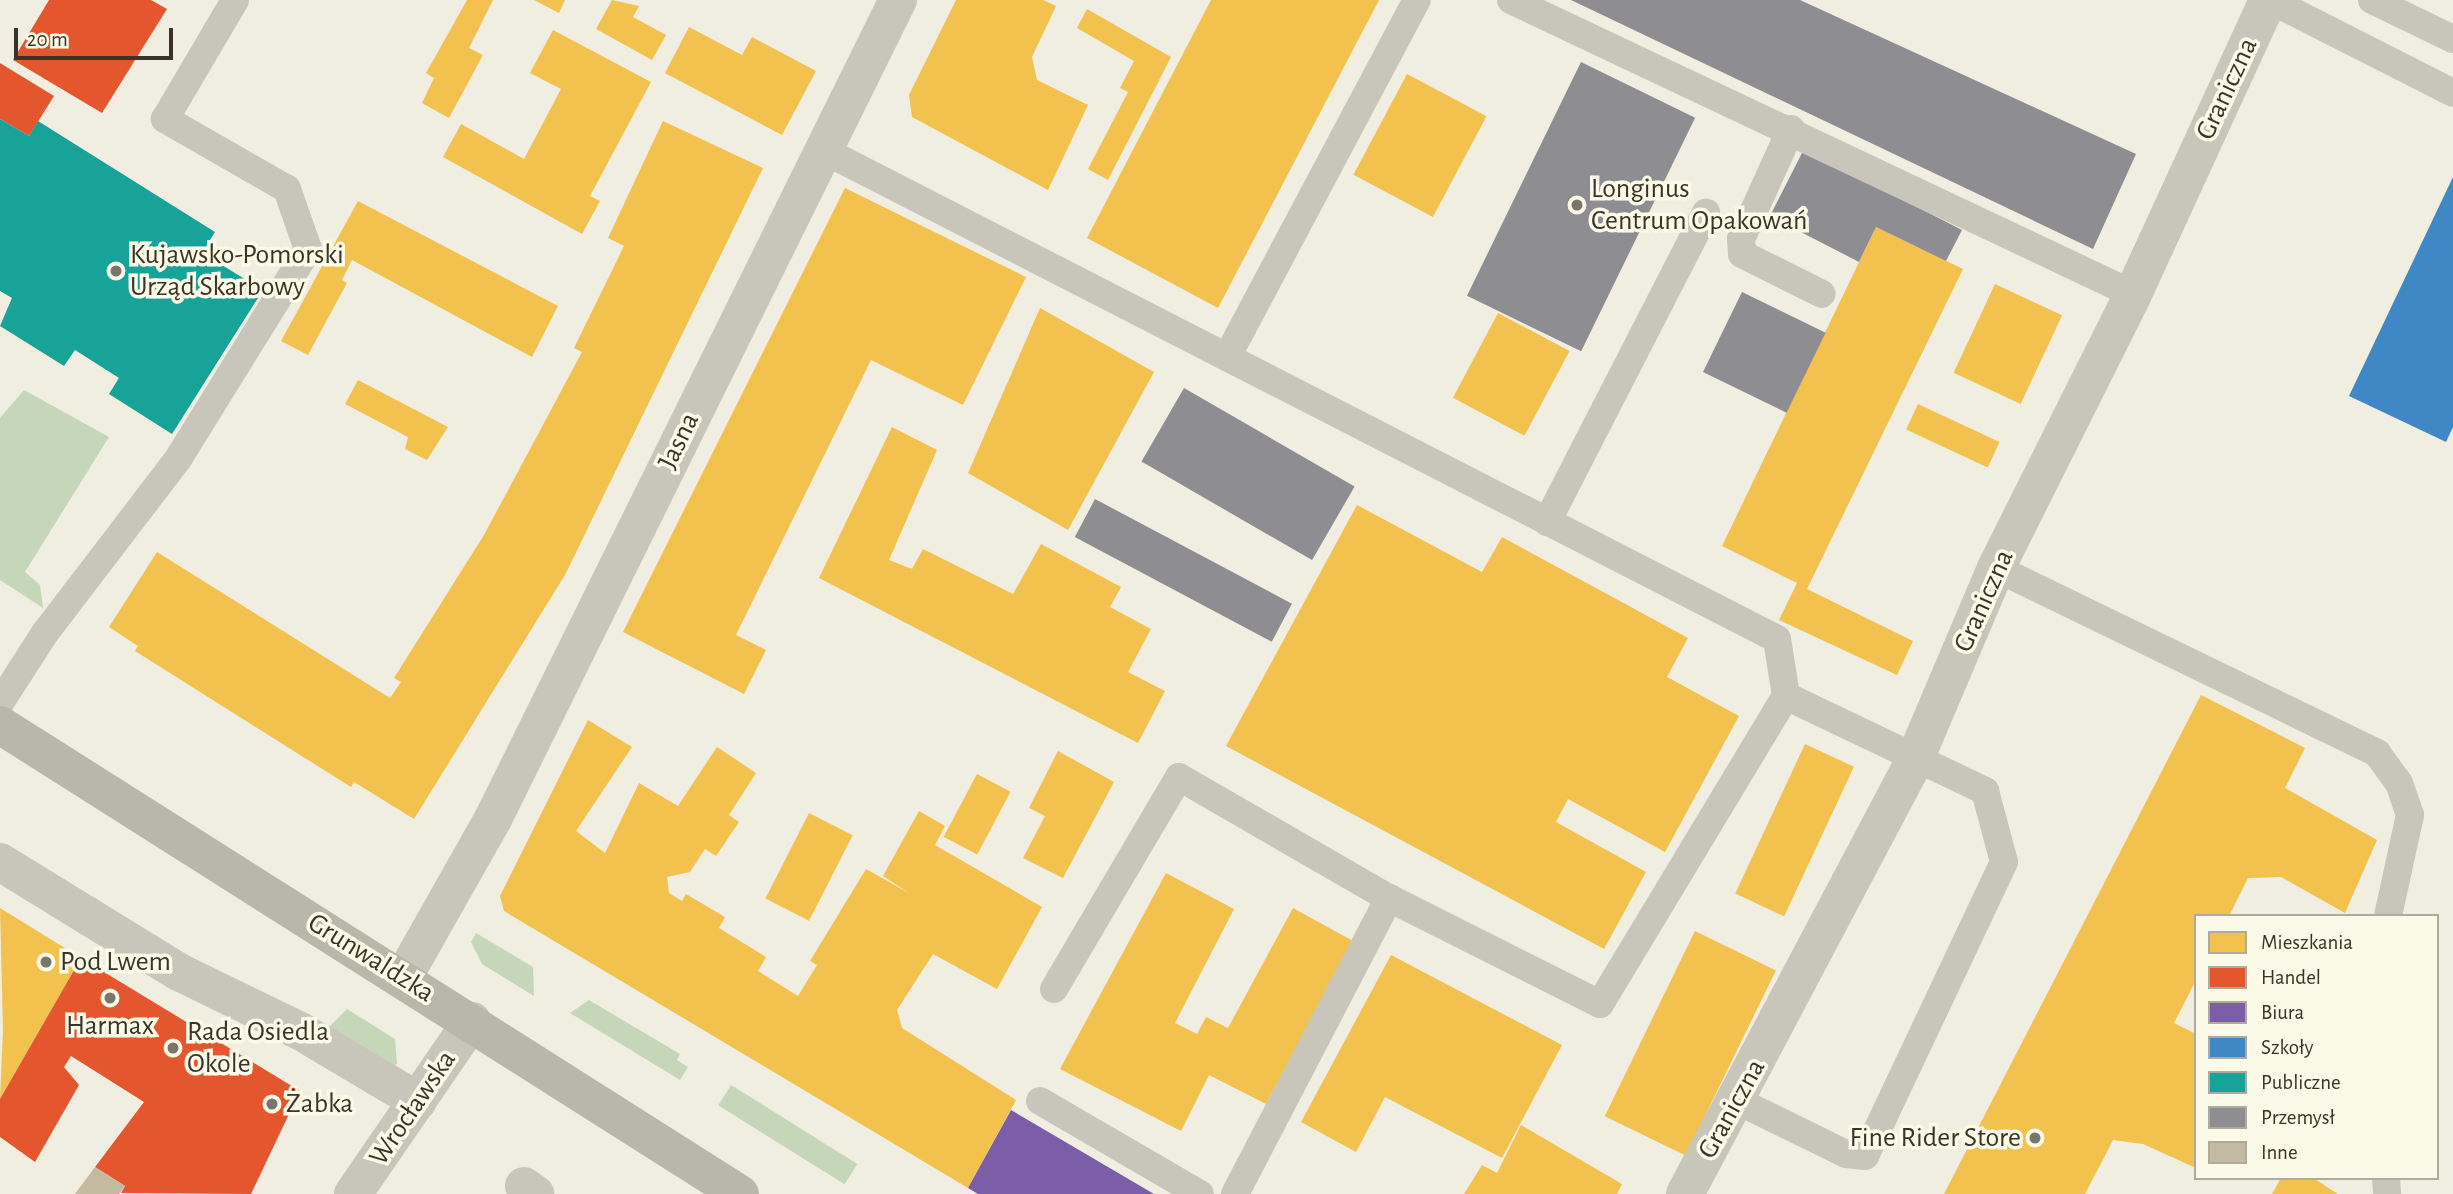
<!DOCTYPE html>
<html>
<head>
<meta charset="utf-8">
<style>
  body { margin:0 }
  #map { position:relative; width:2453px; height:1194px; overflow:hidden; background:#efeee1; font-family:"Alegreya Sans",sans-serif }
  div>[style] { position:absolute }
  .green>* { inset:0; background:#c6d7b9; transform-origin:0 0 }
  .homes>* { inset:0; background:#f2c14e; transform-origin:0 0 }
  .shops>* { inset:0; background:#e4572e }
  .offices>* { inset:0; background:#7b5ea7 }
  .schools>* { inset:0; background:#3f88c5 }
  .public>* { inset:0; background:#17a398 }
  .industry>* { inset:0; background:#8d8d92; transform-origin:0 0 }
  .building>* { inset:0; background:#c4b9a1 }
  .lane>* { height:28px; margin:-14px; padding:0 14px; transform-origin:14px; border-radius:14px; background:#c8c6ba }
  .street>* { height:38px; margin:-19px; padding:0 19px; transform-origin:19px; border-radius:19px; background:#c8c6ba }
  .secondary>* { height:38px; margin:-19px; padding:0 19px; transform-origin:19px; border-radius:19px; background:#b9b6aa }
  .dots>* { width:19px; height:19px; translate:-50% -50%; box-sizing:border-box; border:4px solid #fbfae8; border-radius:50% }
  span { translate:-50% -50%; white-space:nowrap; text-align:center; line-height:1.15; -webkit-text-stroke:7px #fbfae8; paint-order:stroke }
  .street-label { font-size:28px; color:#393427 }
  .poi-label { font-size:28px; color:#393427 }
  .left { translate:0 -50%; text-align:left }
  .right { translate:-100% -50%; text-align:right }
  .legend { position:absolute; left:2194px; top:914px; width:245px; height:266px; box-sizing:border-box; background:#fbfae8; border:2px solid #adab9b; margin:0; padding:9px 12px; list-style:none; font-size:21px; color:#393427 }
  .legend li { display:flex; align-items:center; gap:14px; height:35px }
  .legend b { width:35px; border:2px solid #adab9b }
  .scale { position:absolute; left:14px; top:28px; width:159px; height:32px; box-sizing:border-box; border:4px solid #393427; border-top:0; padding-left:9px; font-size:21px; line-height:24px; white-space:nowrap; color:#393427; -webkit-text-stroke:5px #fbfae8; paint-order:stroke }
</style>
</head>
<body>
<div id="map">
  <div class="green">
    <i style="clip-path:polygon(24px 390px,109px 437px,25px 572px,40px 585px,43px 608px,0 580px,0 418px)"></i>
    <i style="clip-path:polygon(476px 933px,533px 967px,534px 996px,482px 964px,471px 942px)"></i>
    <i style="clip-path:polygon(589px 1000px,680px 1054px,677px 1060px,688px 1067px,680px 1080px,570px 1013px)"></i>
    <i style="clip-path:polygon(347px 1009px,395px 1039px,397px 1064px,388px 1067px,328px 1028px)"></i>
    <i style="left:731px;top:1085px;width:149px;height:24px;rotate:32deg"></i>
  </div>
  <div class="homes">
    <i style="clip-path:polygon(467px 0,493px 0,469px 48px,483px 55px,449px 118px,422px 103px,434px 78px,426px 73px)"></i>
    <i style="clip-path:polygon(534px 0,565px 0,559px 13px)"></i>
    <i style="clip-path:polygon(612px 0,639px 6px,633px 17px,666px 35px,652px 60px,596px 29px)"></i>
    <i style="clip-path:polygon(956px 0,1043px 0,1056px 6px,1032px 57px,1037px 80px,1088px 105px,1048px 190px,912px 117px,909px 95px)"></i>
    <i style="clip-path:polygon(1211px 0,1379px 0,1218px 308px,1087px 238px)"></i>
    <i style="clip-path:polygon(1087px 9px,1171px 57px,1108px 180px,1088px 169px,1128px 92px,1120px 88px,1134px 61px,1077px 28px)"></i>
    <i style="clip-path:polygon(689px 27px,742px 55px,752px 37px,816px 71px,782px 135px,665px 73px)"></i>
    <i style="clip-path:polygon(553px 30px,651px 82px,590px 196px,600px 201px,582px 234px,443px 157px,461px 124px,524px 159px,561px 89px,530px 73px)"></i>
    <i style="left:1407px;top:74px;width:90px;height:114px;rotate:28deg"></i>
    <i style="clip-path:polygon(663px 121px,763px 168px,565px 575px,414px 819px,354px 782px,351px 787px,135px 651px,138px 646px,109px 627px,157px 552px,390px 698px,401px 682px,394px 678px,484px 535px,582px 352px,574px 348px,624px 246px,608px 238px)"></i>
    <i style="clip-path:polygon(845px 188px,1026px 277px,963px 405px,871px 360px,736px 635px,766px 650px,744px 694px,623px 632px)"></i>
    <i style="clip-path:polygon(358px 201px,558px 306px,532px 357px,352px 260px,342px 280px,347px 283px,308px 355px,281px 341px)"></i>
    <i style="clip-path:polygon(1876px 227px,1963px 269px,1807px 589px,1913px 641px,1897px 675px,1779px 620px,1797px 583px,1722px 546px)"></i>
    <i style="left:1995px;top:284px;width:74px;height:98px;rotate:25deg"></i>
    <i style="clip-path:polygon(1040px 308px,1154px 372px,1068px 530px,968px 473px)"></i>
    <i style="left:1498px;top:313px;width:81px;height:96px;rotate:28deg"></i>
    <i style="clip-path:polygon(358px 380px,448px 427px,427px 460px,405px 449px,408px 437px,345px 404px)"></i>
    <i style="left:1918px;top:404px;width:90px;height:28px;rotate:25deg"></i>
    <i style="clip-path:polygon(892px 427px,937px 450px,889px 560px,912px 569px,923px 549px,1013px 594px,1041px 544px,1121px 587px,1110px 607px,1151px 629px,1128px 672px,1165px 691px,1138px 743px,819px 578px)"></i>
    <i style="clip-path:polygon(1357px 505px,1482px 572px,1502px 537px,1688px 638px,1667px 677px,1739px 716px,1665px 852px,1568px 799px,1556px 822px,1646px 872px,1604px 949px,1226px 746px)"></i>
    <i style="clip-path:polygon(2201px 695px,2305px 748px,2285px 788px,2377px 840px,2345px 913px,2281px 877px,2248px 878px,2229px 916px,2196px 916px,2196px 980px,2174px 1023px,2196px 1034px,2196px 1168px,2143px 1144px,2113px 1140px,2085px 1194px,1944px 1194px)"></i>
    <i style="clip-path:polygon(588px 720px,632px 747px,576px 831px,605px 853px,639px 783px,678px 806px,717px 747px,756px 773px,729px 815px,739px 822px,716px 856px,705px 849px,690px 872px,667px 877px,669px 893px,682px 901px,686px 894px,725px 917px,719px 928px,766px 957px,758px 971px,798px 996px,817px 965px,810px 961px,866px 869px,909px 893px,883px 876px,919px 811px,945px 826px,935px 845px,1042px 907px,997px 989px,933px 954px,897px 1010px,902px 1028px,1016px 1100px,968px 1188px,504px 911px,500px 896px)"></i>
    <i style="left:1805px;top:744px;width:54px;height:165px;rotate:25deg"></i>
    <i style="clip-path:polygon(1058px 751px,1114px 782px,1063px 878px,1023px 858px,1045px 816px,1029px 808px)"></i>
    <i style="left:977px;top:774px;width:38px;height:71px;rotate:28deg"></i>
    <i style="left:809px;top:813px;width:49px;height:96px;rotate:27deg"></i>
    <i style="clip-path:polygon(1166px 873px,1234px 909px,1175px 1023px,1197px 1034px,1206px 1017px,1228px 1028px,1293px 908px,1353px 941px,1266px 1104px,1209px 1075px,1181px 1131px,1060px 1069px)"></i>
    <i style="clip-path:polygon(0 908px,81px 958px,0 1099px,3px 1030px)"></i>
    <i style="left:1695px;top:931px;width:90px;height:206px;rotate:26deg"></i>
    <i style="clip-path:polygon(1391px 955px,1562px 1045px,1502px 1158px,1385px 1097px,1356px 1152px,1301px 1122px)"></i>
    <i style="clip-path:polygon(1521px 1125px,1622px 1184px,1617px 1194px,1464px 1194px,1482px 1165px,1497px 1173px)"></i>
    <i style="clip-path:polygon(2281px 1178px,2313px 1178px,2338px 1194px,2272px 1194px)"></i>
  </div>
  <div class="shops">
    <i style="clip-path:polygon(49px 0,151px 0,167px 9px,102px 113px,13px 60px)"></i>
    <i style="clip-path:polygon(0 63px,54px 96px,29px 136px,0 119px)"></i>
    <i style="clip-path:polygon(81px 958px,300px 1091px,251px 1194px,121px 1193px,125px 1186px,95px 1167px,144px 1102px,71px 1056px,64px 1067px,79px 1085px,35px 1162px,0 1137px,0 1099px)"></i>
  </div>
  <div class="offices">
    <i style="clip-path:polygon(1011px 1110px,1154px 1194px,978px 1194px,968px 1188px)"></i>
  </div>
  <div class="schools">
    <i style="clip-path:polygon(2453px 177px,2453px 427px,2446px 442px,2349px 396px)"></i>
  </div>
  <div class="public">
    <i style="clip-path:polygon(0 119px,29px 136px,38px 121px,215px 232px,202px 253px,263px 290px,172px 434px,109px 394px,119px 378px,75px 350px,64px 366px,0 326px,12px 298px,0 291px)"></i>
  </div>
  <div class="industry">
    <i style="clip-path:polygon(1571px 0,1800px 0,2136px 154px,2093px 249px)"></i>
    <i style="left:1581px;top:62px;width:127px;height:260px;rotate:26deg"></i>
    <i style="clip-path:polygon(1804px 149px,1962px 230px,1946px 261px,1876px 227px,1859px 262px,1770px 216px)"></i>
    <i style="left:1742px;top:292px;width:93px;height:89px;rotate:26deg"></i>
    <i style="left:1184px;top:388px;width:197px;height:85px;rotate:30deg"></i>
    <i style="left:1095px;top:499px;width:223px;height:43px;rotate:28deg"></i>
  </div>
  <div class="building">
    <i style="clip-path:polygon(95px 1167px,125px 1186px,119px 1194px,75px 1194px)"></i>
  </div>
  <div class="lane">
    <i style="left:1511px;top:0;width:688px;rotate:25.3deg"></i>
    <i style="left:2270px;top:0;width:205px;rotate:26.9deg"></i>
    <i style="left:2372px;top:0;width:90px;rotate:25.7deg"></i>
    <i style="left:1791px;top:129px;width:121px;rotate:114.4deg"></i>
    <i style="left:1741px;top:239px;width:15px;rotate:86deg"></i>
    <i style="left:1742px;top:254px;width:89px;rotate:26.6deg"></i>
    <i style="left:823px;top:150px;width:1072px;rotate:27.14deg"></i>
    <i style="left:1777px;top:639px;width:58px;rotate:81deg"></i>
    <i style="left:1786px;top:696px;width:221px;rotate:25.5deg"></i>
    <i style="left:1985px;top:791px;width:73px;rotate:75deg"></i>
    <i style="left:2004px;top:862px;width:325px;rotate:115.3deg"></i>
    <i style="left:1865px;top:1156px;width:19px;rotate:-174deg"></i>
    <i style="left:1846px;top:1154px;width:120px;rotate:-153.9deg"></i>
    <i style="left:1227px;top:357px;width:404px;rotate:-62deg"></i>
    <i style="left:1547px;top:522px;width:348px;rotate:-62.8deg"></i>
    <i style="left:1996px;top:568px;width:424px;rotate:25.9deg"></i>
    <i style="left:2377px;top:753px;width:37px;rotate:54deg"></i>
    <i style="left:2399px;top:783px;width:34px;rotate:71deg"></i>
    <i style="left:2410px;top:815px;width:103px;rotate:102.3deg"></i>
    <i style="left:0;top:703px;width:83px;rotate:-57.3deg"></i>
    <i style="left:45px;top:633px;width:219px;rotate:-52.6deg"></i>
    <i style="left:178px;top:459px;width:247px;rotate:-58.2deg"></i>
    <i style="left:308px;top:249px;width:64px;rotate:-109.3deg"></i>
    <i style="left:287px;top:189px;width:141px;rotate:-150.2deg"></i>
    <i style="left:165px;top:119px;width:138px;rotate:-59.5deg"></i>
    <i style="left:1054px;top:989px;width:246px;rotate:-59.5deg"></i>
    <i style="left:1179px;top:777px;width:242px;rotate:30deg"></i>
    <i style="left:1389px;top:898px;width:236px;rotate:26.7deg"></i>
    <i style="left:1600px;top:1004px;width:360px;rotate:-58.9deg"></i>
    <i style="left:1040px;top:1101px;width:185px;rotate:30.2deg"></i>
    <i style="left:2386px;top:1178px;width:16px;rotate:86deg"></i>
    <i style="left:1235px;top:1194px;width:334px;rotate:-62.5deg"></i>
  </div>
  <div class="street">
    <i style="left:0;top:862px;width:210px;rotate:31.6deg"></i>
    <i style="left:179px;top:972px;width:135px;rotate:26deg"></i>
    <i style="left:300px;top:1031px;width:137px;rotate:30.7deg"></i>
    <i style="left:403px;top:978px;width:183px;rotate:-60.5deg"></i>
    <i style="left:493px;top:819px;width:914px;rotate:-63.69deg"></i>
    <i style="left:524px;top:1186px;width:14px;rotate:36deg"></i>
    <i style="left:353px;top:1194px;width:210px;rotate:-55.5deg"></i>
    <i style="left:1685px;top:1194px;width:492px;rotate:-62.1deg"></i>
    <i style="left:1915px;top:759px;width:207px;rotate:-67deg"></i>
    <i style="left:1996px;top:568px;width:306px;rotate:-63.4deg"></i>
    <i style="left:2133px;top:294px;width:324px;rotate:-65.3deg"></i>
  </div>
  <div class="secondary">
    <i style="left:0;top:725px;width:876px;rotate:32.37deg"></i>
  </div>
  <div class="dots">
    <i style="left:1577px;top:205px;background:#797568"></i>
    <i style="left:116px;top:271px;background:#797568"></i>
    <i style="left:46px;top:962px;background:#797568"></i>
    <i style="left:110px;top:998px;background:#797568"></i>
    <i style="left:173px;top:1048px;background:#797568"></i>
    <i style="left:272px;top:1104px;background:#797568"></i>
    <i style="left:2035px;top:1138px;background:#797568"></i>
  </div>
  <div class="street-label">
    <span style="left:2227px;top:89px;rotate:-65deg">Graniczna</span>
    <span style="left:679px;top:441px;rotate:-64deg">Jasna</span>
    <span style="left:1984px;top:601px;rotate:-66deg">Graniczna</span>
    <span style="left:371px;top:958px;rotate:32deg">Grunwaldzka</span>
    <span style="left:413px;top:1108px;rotate:-56deg">Wrocławska</span>
    <span style="left:1732px;top:1109px;rotate:-61deg">Graniczna</span>
  </div>
  <div class="poi-label">
    <span class="left" style="left:1591px;top:205px">Longinus<br>Centrum Opakowań</span>
    <span class="left" style="left:130px;top:271px">Kujawsko-Pomorski<br>Urząd Skarbowy</span>
    <span class="left" style="left:60px;top:962px">Pod Lwem</span>
    <span style="left:110px;top:1026px">Harmax</span>
    <span class="left" style="left:187px;top:1048px">Rada Osiedla<br>Okole</span>
    <span class="left" style="left:286px;top:1104px">Żabka</span>
    <span class="right" style="left:2021px;top:1138px">Fine Rider Store</span>
  </div>
  <ul class="legend">
  <li><b style="height:19px;background:#f2c14e"></b>Mieszkania</li>
  <li><b style="height:19px;background:#e4572e"></b>Handel</li>
  <li><b style="height:19px;background:#7b5ea7"></b>Biura</li>
  <li><b style="height:19px;background:#3f88c5"></b>Szkoły</li>
  <li><b style="height:19px;background:#17a398"></b>Publiczne</li>
  <li><b style="height:19px;background:#8d8d92"></b>Przemysł</li>
  <li><b style="height:19px;background:#c4b9a1"></b>Inne</li>
  </ul>
  <div class="scale">20 m</div>
</div>
</body>
</html>
